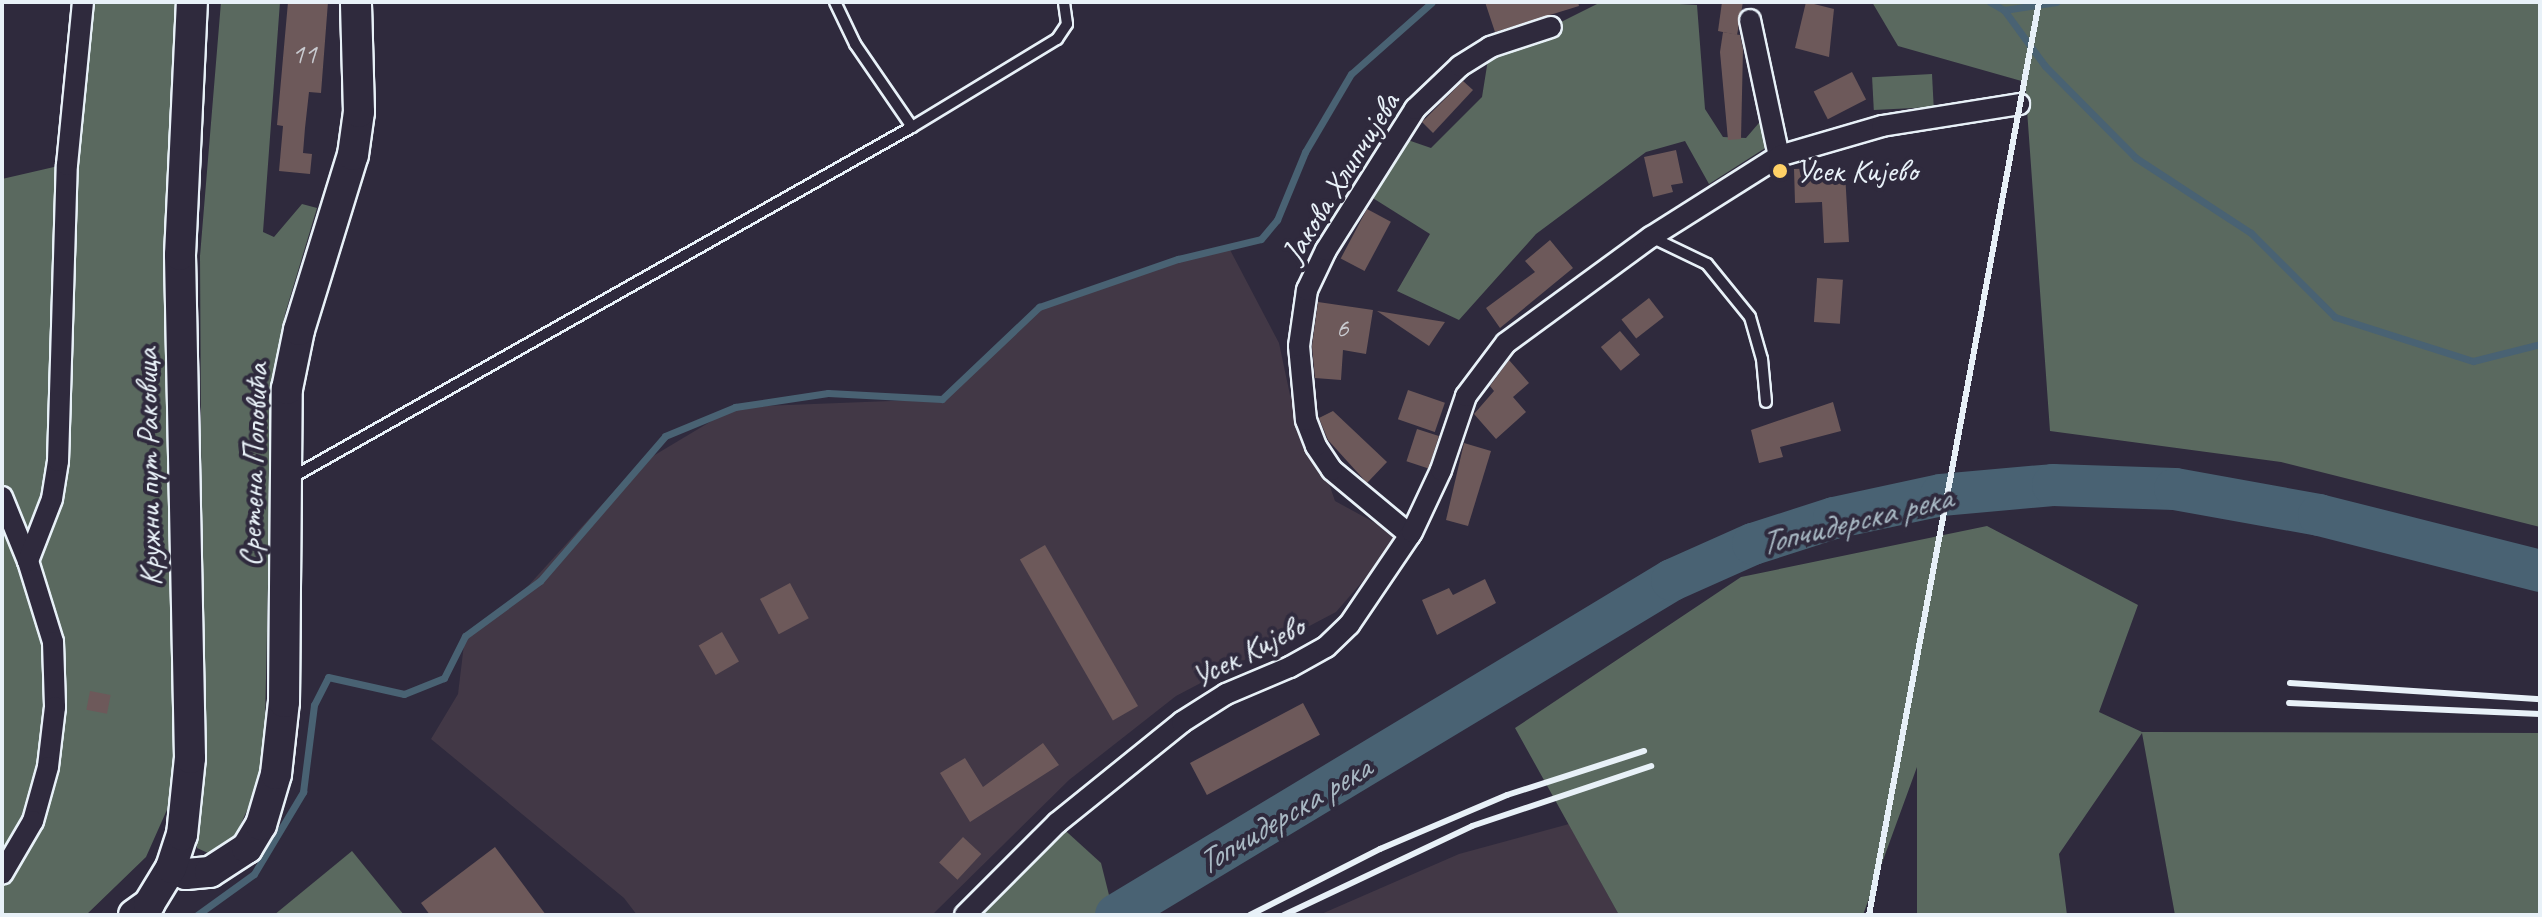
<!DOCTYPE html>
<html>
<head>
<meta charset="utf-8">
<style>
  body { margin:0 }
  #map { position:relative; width:2542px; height:917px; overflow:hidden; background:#2f2a3d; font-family:Caveat,sans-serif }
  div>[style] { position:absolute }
  .built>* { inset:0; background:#423846 }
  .green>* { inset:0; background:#5a695f; transform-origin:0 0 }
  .stream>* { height:7px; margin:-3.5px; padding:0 3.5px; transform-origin:3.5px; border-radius:3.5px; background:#496273 }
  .river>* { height:42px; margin:-21px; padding:0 21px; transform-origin:21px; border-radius:21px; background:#496273 }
  .building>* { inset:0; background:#6d595a; transform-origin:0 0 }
  .roads { filter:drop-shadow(2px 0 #e8f1f8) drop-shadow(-2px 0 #e8f1f8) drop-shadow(0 2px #e8f1f8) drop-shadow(0 -2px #e8f1f8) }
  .lane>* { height:10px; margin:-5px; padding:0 5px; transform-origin:5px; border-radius:5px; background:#2f2a3d }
  .street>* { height:20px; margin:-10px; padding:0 10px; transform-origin:10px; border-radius:10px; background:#2f2a3d }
  .secondary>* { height:30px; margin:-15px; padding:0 15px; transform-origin:15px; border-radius:15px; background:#2f2a3d }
  .rail>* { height:6px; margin:-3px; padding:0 3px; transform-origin:3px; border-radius:3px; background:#e8f1f8 }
  .dots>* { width:22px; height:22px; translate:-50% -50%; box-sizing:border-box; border:4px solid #2f2a3d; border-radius:50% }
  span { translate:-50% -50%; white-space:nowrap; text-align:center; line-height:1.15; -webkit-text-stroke:8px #2f2a3d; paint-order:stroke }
  .number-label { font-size:28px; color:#c9cbd0 }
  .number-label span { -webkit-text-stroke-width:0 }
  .poi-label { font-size:32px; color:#e8f1f8 }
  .left { translate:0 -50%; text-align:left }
  .street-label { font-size:32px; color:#e8f1f8 }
  .water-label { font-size:34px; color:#a8b8c3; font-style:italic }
  .frame { position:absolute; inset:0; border:4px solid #e8f1f8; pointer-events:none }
</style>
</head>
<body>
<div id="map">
  <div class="built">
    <i style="clip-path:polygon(1228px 246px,1279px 343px,1290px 395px,1316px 446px,1335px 501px,1401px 537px,1336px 612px,1176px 696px,1069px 780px,932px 915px,637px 915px,624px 898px,431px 739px,458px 694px,465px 636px,518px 597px,638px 465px,735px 407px,942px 399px,1039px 307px)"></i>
    <i style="clip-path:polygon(1569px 824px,1619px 915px,1319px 915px,1459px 854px)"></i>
  </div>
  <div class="green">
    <i style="clip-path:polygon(86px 2px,192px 2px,190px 758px,146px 857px,86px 915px,2px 915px,2px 179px,67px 164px)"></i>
    <i style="clip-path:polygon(221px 2px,280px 2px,263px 232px,274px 237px,302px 204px,317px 208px,285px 314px,272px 395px,264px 772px,232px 844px,222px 853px,208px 853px,197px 848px,196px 832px,203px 777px,200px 256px)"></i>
    <i style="clip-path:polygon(1645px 2px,1697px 5px,1705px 109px,1723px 137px,1746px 138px,1764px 117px,1770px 145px,1709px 184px,1685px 141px,1646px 152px,1536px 234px,1459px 320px,1397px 291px,1430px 234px,1368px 195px,1402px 138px,1431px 148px,1482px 97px,1490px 47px,1551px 27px,1597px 4px)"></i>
    <i style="clip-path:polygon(1872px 2px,2540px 2px,2540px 527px,2281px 462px,2050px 431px,2025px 82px,1898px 46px)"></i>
    <i style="left:1932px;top:74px;width:33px;height:60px;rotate:87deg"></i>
    <i style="clip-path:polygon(1987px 526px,2138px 605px,2099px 712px,2142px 732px,2540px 733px,2540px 915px,2175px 915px,2142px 733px,2059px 854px,2067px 915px,1917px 915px,1917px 767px,1863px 915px,1619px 915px,1515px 728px,1741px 577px)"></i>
    <i style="clip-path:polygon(1057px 823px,1101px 863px,1114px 915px,963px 915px)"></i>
    <i style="clip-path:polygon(352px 851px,404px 915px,274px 915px)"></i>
  </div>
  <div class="stream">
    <i style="left:1990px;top:2px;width:16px;rotate:30deg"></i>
    <i style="left:2004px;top:10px;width:53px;rotate:-8.7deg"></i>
    <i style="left:2004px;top:10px;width:69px;rotate:53.8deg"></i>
    <i style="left:2045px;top:66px;width:129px;rotate:45.3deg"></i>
    <i style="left:2136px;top:158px;width:137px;rotate:33.1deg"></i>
    <i style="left:2251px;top:233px;width:119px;rotate:45deg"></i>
    <i style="left:2335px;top:317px;width:145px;rotate:17.7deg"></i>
    <i style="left:2473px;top:361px;width:69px;rotate:-14.2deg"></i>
    <i style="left:197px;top:915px;width:70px;rotate:-35.7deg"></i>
    <i style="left:254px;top:874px;width:96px;rotate:-59.1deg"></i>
    <i style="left:303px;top:792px;width:88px;rotate:-82.8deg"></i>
    <i style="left:314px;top:705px;width:31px;rotate:-63deg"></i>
    <i style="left:328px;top:677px;width:78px;rotate:12.6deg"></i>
    <i style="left:404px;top:694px;width:43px;rotate:-21.8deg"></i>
    <i style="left:444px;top:678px;width:47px;rotate:-63.4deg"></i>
    <i style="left:465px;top:636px;width:93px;rotate:-36.3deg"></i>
    <i style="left:540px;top:581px;width:191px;rotate:-49.2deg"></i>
    <i style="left:665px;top:436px;width:76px;rotate:-22.5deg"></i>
    <i style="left:735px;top:407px;width:94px;rotate:-8.6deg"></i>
    <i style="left:828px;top:393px;width:114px;rotate:3deg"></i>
    <i style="left:942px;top:399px;width:134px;rotate:-43.5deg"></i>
    <i style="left:1039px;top:307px;width:147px;rotate:-19.1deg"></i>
    <i style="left:1178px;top:259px;width:85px;rotate:-13.5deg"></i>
    <i style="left:1261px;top:239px;width:25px;rotate:-50deg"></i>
    <i style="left:1277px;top:220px;width:74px;rotate:-67.6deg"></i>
    <i style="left:1305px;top:152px;width:91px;rotate:-59.5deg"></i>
    <i style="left:1351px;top:74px;width:108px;rotate:-41.6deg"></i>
  </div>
  <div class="river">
    <i style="left:1116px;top:915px;width:649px;rotate:-31.07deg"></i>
    <i style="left:1672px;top:580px;width:89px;rotate:-24deg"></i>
    <i style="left:1753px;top:544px;width:85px;rotate:-17.8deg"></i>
    <i style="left:1834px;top:518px;width:109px;rotate:-12.1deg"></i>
    <i style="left:1941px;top:495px;width:112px;rotate:-5.1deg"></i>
    <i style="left:2053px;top:485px;width:122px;rotate:1.9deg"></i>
    <i style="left:2175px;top:489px;width:146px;rotate:10.2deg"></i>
    <i style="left:2319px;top:515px;width:228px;rotate:14.2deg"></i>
  </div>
  <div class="building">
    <i style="clip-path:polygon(288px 2px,328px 2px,321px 93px,309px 92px,305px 128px,303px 153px,312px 154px,310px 174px,279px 171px,283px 126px,277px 125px)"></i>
    <i style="clip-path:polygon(1485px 2px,1578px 2px,1579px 6px,1495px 32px)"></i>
    <i style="clip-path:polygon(1722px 2px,1743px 2px,1737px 35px,1718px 31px)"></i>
    <i style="clip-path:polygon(1806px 2px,1834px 9px,1829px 57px,1795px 48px)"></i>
    <i style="clip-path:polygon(1723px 32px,1740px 35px,1743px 49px,1741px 139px,1728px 140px,1720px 52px)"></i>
    <i style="left:1852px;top:72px;width:31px;height:43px;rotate:63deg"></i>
    <i style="clip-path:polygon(1463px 81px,1473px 90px,1433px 133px,1422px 122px)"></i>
    <i style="clip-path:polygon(1676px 150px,1683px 183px,1671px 185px,1673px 192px,1653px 197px,1644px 157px)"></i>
    <i style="clip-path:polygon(1820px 168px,1821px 174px,1845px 173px,1849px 242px,1824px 243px,1822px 202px,1795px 203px,1794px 169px)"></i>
    <i style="left:1367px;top:209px;width:27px;height:56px;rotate:28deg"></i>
    <i style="clip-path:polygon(1550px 240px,1573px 268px,1500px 328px,1486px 308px,1535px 272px,1525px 261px)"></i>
    <i style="left:1817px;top:278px;width:26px;height:44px;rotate:4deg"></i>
    <i style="left:1649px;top:298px;width:24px;height:35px;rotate:52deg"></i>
    <i style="clip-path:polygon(1318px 302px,1373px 310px,1366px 354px,1343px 350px,1341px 380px,1315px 378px,1312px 346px)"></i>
    <i style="clip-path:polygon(1377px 311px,1445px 322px,1429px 346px)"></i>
    <i style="left:1620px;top:331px;width:31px;height:25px;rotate:50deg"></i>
    <i style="clip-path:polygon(1509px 360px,1529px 383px,1513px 397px,1526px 412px,1496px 439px,1474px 414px,1494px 391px,1490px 386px)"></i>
    <i style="left:1408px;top:390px;width:39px;height:31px;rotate:19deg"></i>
    <i style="clip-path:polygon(1833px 402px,1841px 431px,1780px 447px,1783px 457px,1759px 463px,1751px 430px)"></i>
    <i style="clip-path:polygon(1333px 411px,1387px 462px,1367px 483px,1328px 440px,1319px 418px)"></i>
    <i style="left:1417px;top:429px;width:23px;height:34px;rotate:18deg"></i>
    <i style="clip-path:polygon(1464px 443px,1491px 451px,1468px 526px,1446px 520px)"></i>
    <i style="left:1045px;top:545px;width:186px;height:29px;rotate:60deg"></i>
    <i style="clip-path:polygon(1485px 579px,1496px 603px,1437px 635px,1422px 600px,1449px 588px,1453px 595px)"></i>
    <i style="left:790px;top:583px;width:40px;height:34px;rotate:62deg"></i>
    <i style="left:722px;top:632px;width:34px;height:27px;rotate:60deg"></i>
    <i style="left:90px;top:691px;width:21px;height:19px;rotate:11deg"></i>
    <i style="left:1303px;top:703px;width:36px;height:128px;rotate:62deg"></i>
    <i style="clip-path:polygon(1043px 743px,1059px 765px,970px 822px,940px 773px,965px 758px,983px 787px)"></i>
    <i style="left:963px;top:837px;width:25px;height:35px;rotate:43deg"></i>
    <i style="clip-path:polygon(495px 847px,546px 915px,430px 915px,421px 903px)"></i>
  </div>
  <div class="roads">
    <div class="lane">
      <i style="left:835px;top:2px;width:47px;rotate:64.5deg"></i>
      <i style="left:855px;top:44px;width:101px;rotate:55.5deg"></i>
      <i style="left:1653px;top:238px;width:60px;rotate:25.7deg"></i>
      <i style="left:1707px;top:264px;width:68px;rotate:50.9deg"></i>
      <i style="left:1750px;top:317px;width:44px;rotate:74.1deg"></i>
      <i style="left:1762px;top:359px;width:43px;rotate:84.7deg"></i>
      <i style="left:291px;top:478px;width:713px;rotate:-29.48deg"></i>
      <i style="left:912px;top:127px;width:170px;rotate:-31.3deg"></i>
      <i style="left:1057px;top:39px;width:18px;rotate:-56deg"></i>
      <i style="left:1067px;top:24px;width:22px;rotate:-98deg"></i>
    </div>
    <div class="street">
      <i style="left:1750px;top:20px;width:139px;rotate:78deg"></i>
      <i style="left:2px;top:497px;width:69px;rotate:67.9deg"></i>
      <i style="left:28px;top:561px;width:85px;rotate:72.8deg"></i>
      <i style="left:53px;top:642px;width:65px;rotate:88.2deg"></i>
      <i style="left:55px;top:707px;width:60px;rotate:96.7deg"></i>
      <i style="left:48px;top:767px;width:56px;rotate:105.5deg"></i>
      <i style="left:33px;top:821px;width:61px;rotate:120.3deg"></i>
      <i style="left:1410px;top:535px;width:102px;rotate:-140.2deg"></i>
      <i style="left:1332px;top:470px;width:29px;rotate:-124deg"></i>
      <i style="left:1316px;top:446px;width:28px;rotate:-111deg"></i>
      <i style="left:1306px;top:420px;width:74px;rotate:-95.4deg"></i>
      <i style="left:1299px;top:346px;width:57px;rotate:-81.9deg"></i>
      <i style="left:1307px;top:290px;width:44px;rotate:-64.6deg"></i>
      <i style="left:1326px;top:250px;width:167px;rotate:-57.7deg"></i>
      <i style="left:1415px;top:109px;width:62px;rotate:-43.7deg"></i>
      <i style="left:1460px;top:66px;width:36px;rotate:-32deg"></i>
      <i style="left:1490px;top:47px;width:64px;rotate:-18.2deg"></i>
      <i style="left:28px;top:561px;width:66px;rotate:-68.8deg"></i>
      <i style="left:52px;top:499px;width:38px;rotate:-81deg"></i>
      <i style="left:58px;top:461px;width:296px;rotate:-88.3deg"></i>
      <i style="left:67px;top:165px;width:164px;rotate:-84.4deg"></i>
      <i style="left:965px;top:915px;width:130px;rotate:-45deg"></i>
      <i style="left:1057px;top:823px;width:161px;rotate:-38.9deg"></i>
      <i style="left:1182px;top:722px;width:52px;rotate:-32.5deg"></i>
      <i style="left:1226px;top:694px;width:69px;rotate:-22.9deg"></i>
      <i style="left:1290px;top:667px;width:41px;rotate:-29.1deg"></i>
      <i style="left:1326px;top:647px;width:32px;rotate:-44deg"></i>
      <i style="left:1349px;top:625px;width:112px;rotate:-55.9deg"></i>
      <i style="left:1412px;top:532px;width:68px;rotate:-64.9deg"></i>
      <i style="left:1441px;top:470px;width:78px;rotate:-71.3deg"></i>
      <i style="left:1466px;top:396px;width:66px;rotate:-53deg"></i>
      <i style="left:1506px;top:343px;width:180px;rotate:-36.2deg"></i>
      <i style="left:1651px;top:237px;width:151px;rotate:-32.3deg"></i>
      <i style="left:1779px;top:156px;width:107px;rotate:-16.2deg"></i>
      <i style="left:1882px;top:126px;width:139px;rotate:-9.1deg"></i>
    </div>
    <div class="secondary">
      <i style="left:171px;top:868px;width:16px;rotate:22deg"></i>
      <i style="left:186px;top:874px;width:24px;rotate:-5deg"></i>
      <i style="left:210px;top:872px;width:44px;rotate:-33deg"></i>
      <i style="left:247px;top:848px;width:27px;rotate:-59deg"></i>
      <i style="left:261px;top:825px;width:53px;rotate:-73.6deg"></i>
      <i style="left:276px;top:774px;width:72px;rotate:-83.7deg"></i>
      <i style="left:284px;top:702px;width:313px;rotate:-89.5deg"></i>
      <i style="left:287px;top:389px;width:60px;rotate:-78.5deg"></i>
      <i style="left:299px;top:330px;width:183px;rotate:-72.9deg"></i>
      <i style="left:353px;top:155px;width:43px;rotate:-82.1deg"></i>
      <i style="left:359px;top:112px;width:110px;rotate:-91.6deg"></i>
      <i style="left:134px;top:915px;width:19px;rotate:-36deg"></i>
      <i style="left:149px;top:904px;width:42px;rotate:-58.6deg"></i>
      <i style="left:171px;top:868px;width:35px;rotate:-72deg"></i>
      <i style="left:182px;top:835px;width:77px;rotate:-84.1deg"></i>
      <i style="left:190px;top:758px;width:503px;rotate:-91.14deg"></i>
      <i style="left:180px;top:255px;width:253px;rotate:-87.3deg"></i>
    </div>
  </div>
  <div class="rail">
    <i style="left:2290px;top:683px;width:251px;rotate:3.7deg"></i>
    <i style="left:2289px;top:703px;width:251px;rotate:2.5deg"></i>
    <i style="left:1250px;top:915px;width:146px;rotate:-26.9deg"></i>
    <i style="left:1380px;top:849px;width:138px;rotate:-23deg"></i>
    <i style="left:1507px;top:795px;width:144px;rotate:-17.8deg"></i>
    <i style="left:1284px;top:915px;width:208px;rotate:-25.3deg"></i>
    <i style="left:1472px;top:826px;width:189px;rotate:-18.5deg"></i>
    <i style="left:1869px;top:915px;width:929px;rotate:-79.45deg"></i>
  </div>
  <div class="dots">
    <i style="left:1780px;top:171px;background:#ffd166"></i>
  </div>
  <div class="number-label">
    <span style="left:304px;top:54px">11</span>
    <span style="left:1342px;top:328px">6</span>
  </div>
  <div class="poi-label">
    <span class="left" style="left:1796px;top:171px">Усек Кијево</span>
  </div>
  <div class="street-label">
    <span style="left:1341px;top:178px;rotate:-58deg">Јакова Хлипчијева</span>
    <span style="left:254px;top:465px;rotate:-88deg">Сретена Поповића</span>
    <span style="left:149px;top:467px;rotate:-91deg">Кружни пут Раковица</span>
    <span style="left:1248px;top:652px;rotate:-27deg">Усек Кијево</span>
  </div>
  <div class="water-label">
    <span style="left:1855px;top:520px;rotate:-14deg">Топчидерска река</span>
    <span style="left:1283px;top:815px;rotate:-31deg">Топчидерска река</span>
  </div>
  <div class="frame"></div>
</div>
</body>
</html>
